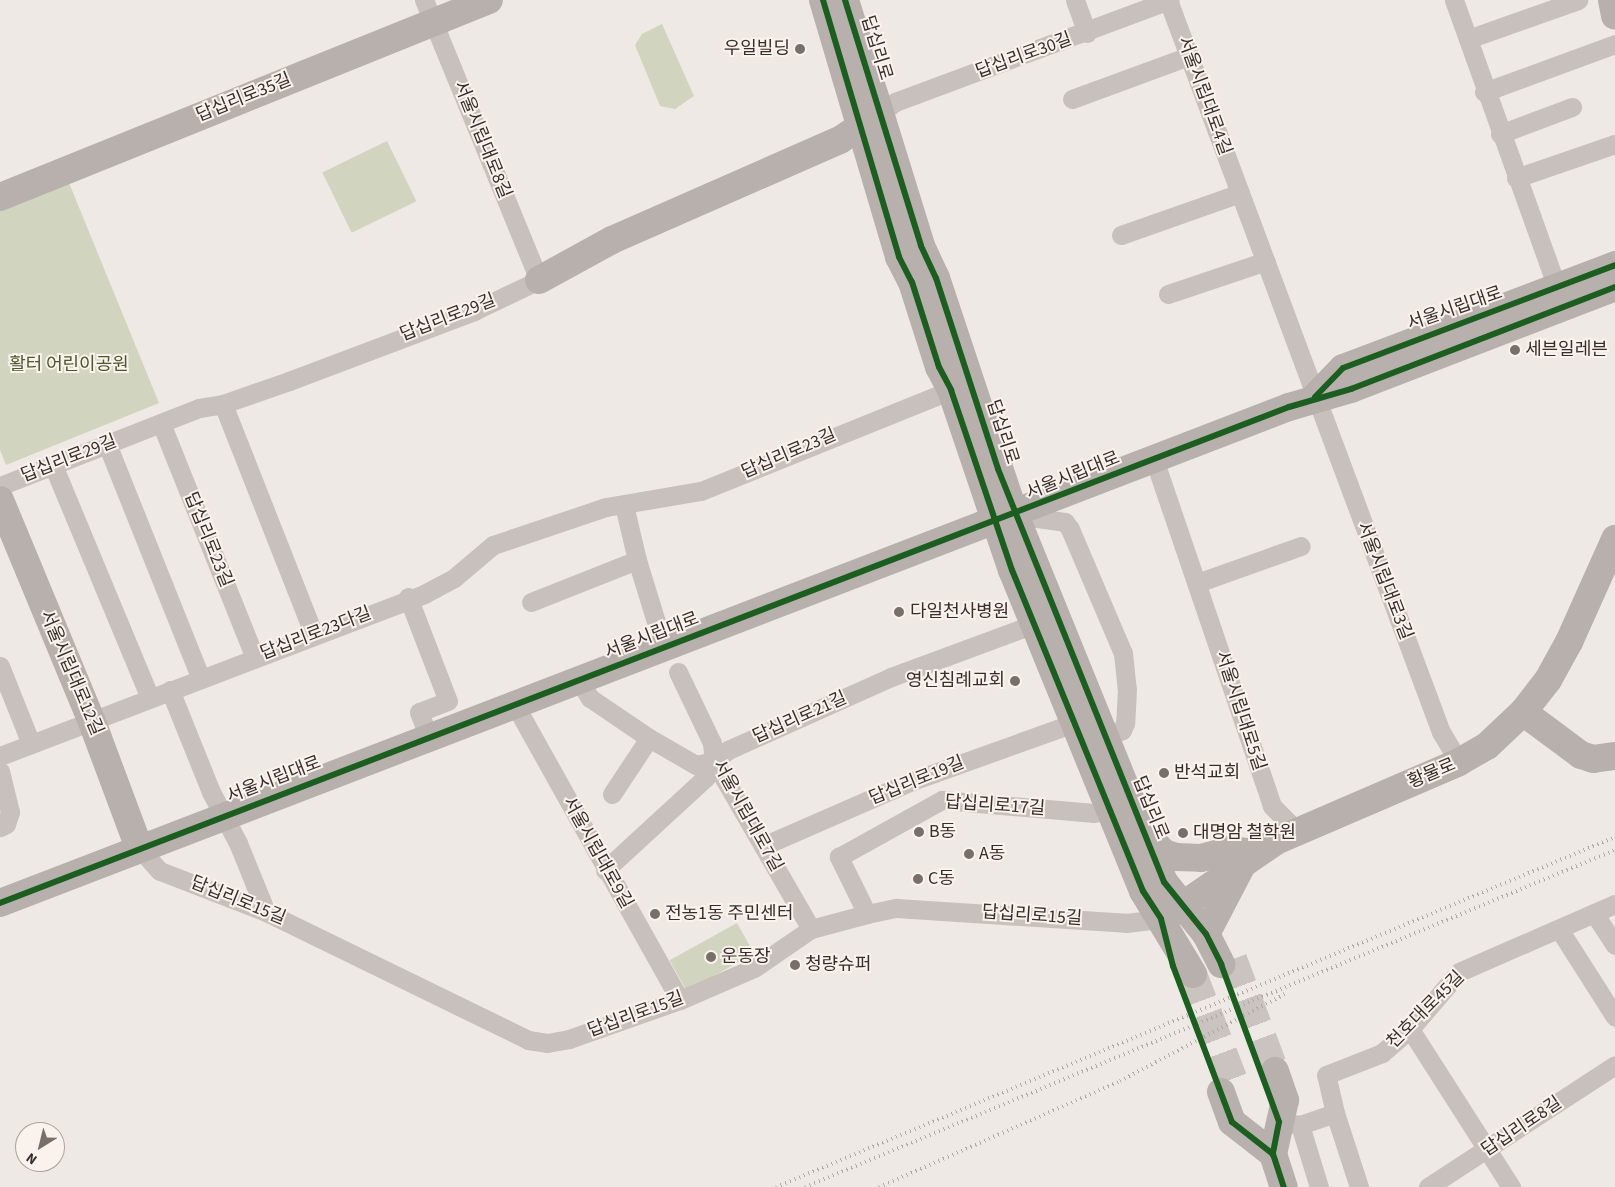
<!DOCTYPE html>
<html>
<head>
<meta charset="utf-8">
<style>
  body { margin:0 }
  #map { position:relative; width:1615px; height:1187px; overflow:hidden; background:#eee9e4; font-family:"Source Sans 3","Noto Sans KR",sans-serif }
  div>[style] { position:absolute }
  .green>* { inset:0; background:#d1d4be; transform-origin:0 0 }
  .secondary-tunnel>* { height:28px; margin-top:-14px; transform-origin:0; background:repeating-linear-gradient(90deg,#cac3bf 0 28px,transparent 0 42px) }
  .street>* { height:19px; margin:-9.5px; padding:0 9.5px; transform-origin:9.5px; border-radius:9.5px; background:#c8c0bc }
  .secondary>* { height:28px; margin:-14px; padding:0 14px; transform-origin:14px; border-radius:14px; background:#b8b0ad }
  .rail>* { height:4px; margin-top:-2px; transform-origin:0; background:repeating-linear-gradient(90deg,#b0a9a6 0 1px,transparent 0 5px) }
  .cycleway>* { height:6px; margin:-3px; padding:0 3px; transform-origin:3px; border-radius:3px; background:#1b5e20 }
  .dots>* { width:14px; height:14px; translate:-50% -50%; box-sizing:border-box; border:2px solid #faf2ec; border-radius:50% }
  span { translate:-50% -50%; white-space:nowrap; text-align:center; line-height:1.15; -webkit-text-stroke:4px #faf2ec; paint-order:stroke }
  .street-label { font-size:18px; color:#392d2a }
  .poi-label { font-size:18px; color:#392d2a }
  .right { translate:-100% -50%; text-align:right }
  .left { translate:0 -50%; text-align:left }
  .park-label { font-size:18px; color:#4c572e }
  .north { position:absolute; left:15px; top:1122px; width:50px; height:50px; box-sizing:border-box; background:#faf2ec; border:1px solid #ada39e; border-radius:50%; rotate:216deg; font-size:14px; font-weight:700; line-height:20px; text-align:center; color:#392d2a }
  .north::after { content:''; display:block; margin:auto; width:18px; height:22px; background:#786f6b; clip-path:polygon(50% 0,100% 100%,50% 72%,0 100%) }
</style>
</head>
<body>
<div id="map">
  <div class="green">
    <i style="clip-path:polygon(662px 24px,694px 96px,675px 109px,660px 106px,635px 45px,642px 34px)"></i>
    <i style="left:387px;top:141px;width:67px;height:72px;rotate:64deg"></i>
    <i style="clip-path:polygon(67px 178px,159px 403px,6px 465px,0 450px,0 205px)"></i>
    <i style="left:737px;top:923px;width:35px;height:77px;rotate:61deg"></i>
  </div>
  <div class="secondary-tunnel">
    <i style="left:1233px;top:959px;width:120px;rotate:69.4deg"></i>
    <i style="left:1193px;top:974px;width:120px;rotate:69deg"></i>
  </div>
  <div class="street">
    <i style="left:1075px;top:0;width:35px;rotate:70deg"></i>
    <i style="left:1168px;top:0;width:781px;rotate:69.55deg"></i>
    <i style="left:1441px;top:732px;width:35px;rotate:59deg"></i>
    <i style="left:1454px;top:0;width:305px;rotate:70.3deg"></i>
    <i style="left:1468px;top:39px;width:117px;rotate:-19.5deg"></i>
    <i style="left:1484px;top:92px;width:140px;rotate:-20.1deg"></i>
    <i style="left:1072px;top:99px;width:125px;rotate:-20.2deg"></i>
    <i style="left:880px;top:113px;width:19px;rotate:-36deg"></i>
    <i style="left:895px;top:102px;width:293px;rotate:-20.4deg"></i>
    <i style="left:1500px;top:134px;width:77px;rotate:-20.6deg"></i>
    <i style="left:1516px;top:178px;width:105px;rotate:-19deg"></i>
    <i style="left:1121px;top:235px;width:126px;rotate:-19.4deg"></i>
    <i style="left:1168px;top:294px;width:103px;rotate:-18.6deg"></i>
    <i style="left:223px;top:404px;width:248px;rotate:68.5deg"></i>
    <i style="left:161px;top:423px;width:253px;rotate:68.2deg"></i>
    <i style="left:107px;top:444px;width:253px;rotate:68.2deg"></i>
    <i style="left:1154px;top:459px;width:367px;rotate:71.2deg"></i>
    <i style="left:1272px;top:806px;width:34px;rotate:45deg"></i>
    <i style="left:53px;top:465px;width:252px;rotate:67.4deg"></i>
    <i style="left:0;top:486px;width:214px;rotate:-21.4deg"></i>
    <i style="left:199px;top:408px;width:24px;rotate:-9deg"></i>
    <i style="left:223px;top:404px;width:70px;rotate:-19.2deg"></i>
    <i style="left:289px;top:381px;width:198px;rotate:-20.7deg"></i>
    <i style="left:474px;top:311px;width:72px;rotate:-25.5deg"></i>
    <i style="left:539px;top:280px;width:303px;rotate:-112.3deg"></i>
    <i style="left:624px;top:505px;width:57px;rotate:76.7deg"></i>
    <i style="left:637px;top:560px;width:92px;rotate:72.9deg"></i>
    <i style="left:1015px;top:515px;width:50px;rotate:8deg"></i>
    <i style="left:1065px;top:522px;width:9px;rotate:54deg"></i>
    <i style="left:1070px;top:529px;width:135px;rotate:66.9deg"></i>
    <i style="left:1123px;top:653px;width:36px;rotate:84deg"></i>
    <i style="left:1127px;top:689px;width:34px;rotate:93deg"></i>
    <i style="left:1125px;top:723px;width:8px;rotate:113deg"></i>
    <i style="left:1122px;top:730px;width:19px;rotate:155deg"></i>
    <i style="left:1197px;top:583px;width:110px;rotate:-19.6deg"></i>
    <i style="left:408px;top:597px;width:111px;rotate:69deg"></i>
    <i style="left:448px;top:701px;width:31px;rotate:159deg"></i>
    <i style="left:419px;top:712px;width:28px;rotate:69deg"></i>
    <i style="left:531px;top:602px;width:114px;rotate:-21.6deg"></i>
    <i style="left:0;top:666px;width:84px;rotate:68.3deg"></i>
    <i style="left:678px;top:672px;width:79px;rotate:64.4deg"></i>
    <i style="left:712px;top:743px;width:18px;rotate:84deg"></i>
    <i style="left:714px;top:761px;width:194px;rotate:60deg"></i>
    <i style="left:579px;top:680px;width:21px;rotate:59deg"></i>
    <i style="left:590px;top:698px;width:71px;rotate:34.1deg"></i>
    <i style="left:649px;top:738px;width:54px;rotate:29.9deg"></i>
    <i style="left:696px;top:765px;width:18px;rotate:-13deg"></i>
    <i style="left:170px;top:690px;width:110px;rotate:68.1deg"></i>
    <i style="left:211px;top:792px;width:58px;rotate:62.1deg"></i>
    <i style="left:238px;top:843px;width:74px;rotate:67.9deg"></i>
    <i style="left:515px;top:705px;width:338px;rotate:60.8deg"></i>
    <i style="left:0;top:756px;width:454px;rotate:-20.9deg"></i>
    <i style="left:424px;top:594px;width:34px;rotate:-28deg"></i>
    <i style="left:454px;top:578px;width:51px;rotate:-40.2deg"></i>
    <i style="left:493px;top:545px;width:119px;rotate:-18.6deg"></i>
    <i style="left:606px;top:507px;width:96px;rotate:-9.6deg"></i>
    <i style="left:701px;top:491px;width:270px;rotate:-22deg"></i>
    <i style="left:0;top:771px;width:42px;rotate:76.3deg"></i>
    <i style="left:10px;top:812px;width:13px;rotate:108deg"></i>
    <i style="left:6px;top:824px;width:7px;rotate:153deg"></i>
    <i style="left:612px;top:794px;width:67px;rotate:-56.5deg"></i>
    <i style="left:763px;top:846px;width:163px;rotate:-23.6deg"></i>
    <i style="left:912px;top:781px;width:172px;rotate:-19.7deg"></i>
    <i style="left:139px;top:848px;width:31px;rotate:48deg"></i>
    <i style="left:160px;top:871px;width:114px;rotate:21.1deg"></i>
    <i style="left:266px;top:912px;width:292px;rotate:26deg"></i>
    <i style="left:528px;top:1040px;width:19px;rotate:9deg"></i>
    <i style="left:547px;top:1043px;width:22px;rotate:-10deg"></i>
    <i style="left:569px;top:1039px;width:118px;rotate:-19.4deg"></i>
    <i style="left:680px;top:1000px;width:81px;rotate:-23.4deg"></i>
    <i style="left:754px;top:968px;width:69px;rotate:-34.4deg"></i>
    <i style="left:811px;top:929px;width:58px;rotate:-15deg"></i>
    <i style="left:867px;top:914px;width:30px;rotate:-12deg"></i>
    <i style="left:896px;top:908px;width:230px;rotate:3.7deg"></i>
    <i style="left:1126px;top:923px;width:35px;rotate:-7deg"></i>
    <i style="left:605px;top:870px;width:137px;rotate:-42.6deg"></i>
    <i style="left:706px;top:777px;width:18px;rotate:-63deg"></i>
    <i style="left:714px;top:761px;width:18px;rotate:-38deg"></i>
    <i style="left:728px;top:750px;width:179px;rotate:-24.1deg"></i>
    <i style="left:891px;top:677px;width:153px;rotate:-20.3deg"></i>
    <i style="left:1594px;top:913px;width:38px;rotate:57deg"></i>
    <i style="left:867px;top:914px;width:64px;rotate:-116.2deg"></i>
    <i style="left:839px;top:857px;width:118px;rotate:-29deg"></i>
    <i style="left:942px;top:800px;width:153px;rotate:4.9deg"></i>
    <i style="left:1094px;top:813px;width:16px;rotate:-22deg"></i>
    <i style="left:1559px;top:929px;width:104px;rotate:57.5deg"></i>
    <i style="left:1410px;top:1029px;width:188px;rotate:57.4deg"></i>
    <i style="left:1335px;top:1113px;width:78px;rotate:72deg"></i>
    <i style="left:1279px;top:1122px;width:21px;rotate:8deg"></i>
    <i style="left:1300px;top:1125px;width:37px;rotate:-19deg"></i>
    <i style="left:1335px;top:1113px;width:39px;rotate:-103deg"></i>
    <i style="left:1326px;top:1075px;width:60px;rotate:-21.4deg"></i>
    <i style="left:1382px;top:1053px;width:37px;rotate:-41deg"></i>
    <i style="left:1410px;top:1029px;width:75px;rotate:-49.3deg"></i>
    <i style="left:1459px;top:972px;width:170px;rotate:-23.6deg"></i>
    <i style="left:1300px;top:1125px;width:65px;rotate:73deg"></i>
    <i style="left:1428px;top:1187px;width:223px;rotate:-33.1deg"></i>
  </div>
  <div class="secondary">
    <i style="left:823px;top:0;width:268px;rotate:73.5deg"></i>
    <i style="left:899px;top:257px;width:28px;rotate:63deg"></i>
    <i style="left:912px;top:282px;width:89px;rotate:72.4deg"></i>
    <i style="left:939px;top:367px;width:26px;rotate:62deg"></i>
    <i style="left:951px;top:390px;width:190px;rotate:71.3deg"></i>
    <i style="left:1012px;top:570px;width:347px;rotate:67.8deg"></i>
    <i style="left:1143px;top:891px;width:97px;rotate:58.9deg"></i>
    <i style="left:845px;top:0;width:257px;rotate:72.8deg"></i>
    <i style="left:921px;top:246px;width:35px;rotate:65deg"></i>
    <i style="left:936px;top:278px;width:250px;rotate:71.6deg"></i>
    <i style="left:1015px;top:515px;width:396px;rotate:67.9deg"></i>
    <i style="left:1164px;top:882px;width:67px;rotate:51.1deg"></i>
    <i style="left:1206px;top:934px;width:34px;rotate:63deg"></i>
    <i style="left:1612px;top:0;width:16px;rotate:79deg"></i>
    <i style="left:0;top:197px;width:527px;rotate:-21.94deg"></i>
    <i style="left:539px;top:280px;width:83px;rotate:-28.7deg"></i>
    <i style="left:612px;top:240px;width:249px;rotate:-23.7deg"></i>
    <i style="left:840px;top:140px;width:41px;rotate:-34.1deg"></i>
    <i style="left:1315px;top:397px;width:40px;rotate:-46deg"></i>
    <i style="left:1343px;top:368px;width:291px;rotate:-20.7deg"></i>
    <i style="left:0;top:500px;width:240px;rotate:67.5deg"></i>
    <i style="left:92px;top:722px;width:134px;rotate:69.5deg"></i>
    <i style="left:1523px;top:712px;width:72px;rotate:36.6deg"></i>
    <i style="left:1581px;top:755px;width:13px;rotate:18deg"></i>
    <i style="left:1593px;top:759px;width:22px;rotate:-8deg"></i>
    <i style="left:1145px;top:834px;width:27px;rotate:45deg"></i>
    <i style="left:1164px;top:853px;width:13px;rotate:18deg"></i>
    <i style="left:1176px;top:857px;width:25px;rotate:2deg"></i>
    <i style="left:1201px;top:858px;width:30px;rotate:-15deg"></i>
    <i style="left:1230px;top:850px;width:26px;rotate:7deg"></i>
    <i style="left:0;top:903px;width:1381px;rotate:-21.05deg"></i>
    <i style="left:1289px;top:407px;width:65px;rotate:-16.2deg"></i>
    <i style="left:1351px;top:389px;width:283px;rotate:-21.1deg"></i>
    <i style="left:1167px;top:916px;width:132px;rotate:-34.5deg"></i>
    <i style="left:1276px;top:841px;width:199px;rotate:-23.3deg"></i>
    <i style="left:1459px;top:762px;width:32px;rotate:-30deg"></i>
    <i style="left:1487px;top:746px;width:50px;rotate:-43.4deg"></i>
    <i style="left:1523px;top:712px;width:41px;rotate:-52deg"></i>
    <i style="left:1548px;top:680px;width:43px;rotate:-61.1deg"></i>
    <i style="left:1569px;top:642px;width:113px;rotate:-65.9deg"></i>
    <i style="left:1206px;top:934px;width:78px;rotate:-62.4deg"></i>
    <i style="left:1275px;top:1071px;width:31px;rotate:71deg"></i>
    <i style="left:1285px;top:1100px;width:55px;rotate:102.5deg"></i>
    <i style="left:1273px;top:1154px;width:35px;rotate:72deg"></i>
    <i style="left:1221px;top:1092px;width:32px;rotate:70deg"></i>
    <i style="left:1232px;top:1122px;width:52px;rotate:38deg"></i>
  </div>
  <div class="rail">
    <i style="left:776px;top:1187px;width:909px;rotate:-22.64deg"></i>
    <i style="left:805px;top:1187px;width:877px;rotate:-22.59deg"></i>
    <i style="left:879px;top:1187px;width:263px;rotate:-23.7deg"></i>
    <i style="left:1120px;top:1081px;width:187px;rotate:-27.8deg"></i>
  </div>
  <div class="cycleway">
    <i style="left:823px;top:0;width:268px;rotate:73.5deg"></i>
    <i style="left:899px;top:257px;width:28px;rotate:63deg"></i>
    <i style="left:912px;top:282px;width:89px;rotate:72.4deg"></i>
    <i style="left:939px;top:367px;width:26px;rotate:62deg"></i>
    <i style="left:951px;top:390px;width:190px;rotate:71.3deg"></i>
    <i style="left:1012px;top:570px;width:347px;rotate:67.8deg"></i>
    <i style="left:1143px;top:891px;width:33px;rotate:57deg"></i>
    <i style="left:1161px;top:919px;width:49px;rotate:75.7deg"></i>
    <i style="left:1173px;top:966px;width:167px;rotate:69.3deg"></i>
    <i style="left:1232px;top:1122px;width:52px;rotate:38deg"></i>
    <i style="left:845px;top:0;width:257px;rotate:72.8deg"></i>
    <i style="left:921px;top:246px;width:35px;rotate:65deg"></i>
    <i style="left:936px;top:278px;width:201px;rotate:72deg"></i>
    <i style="left:998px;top:469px;width:445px;rotate:68.1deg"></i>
    <i style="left:1164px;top:882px;width:67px;rotate:51.1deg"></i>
    <i style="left:1206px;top:934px;width:34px;rotate:63deg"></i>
    <i style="left:1221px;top:964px;width:168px;rotate:69.8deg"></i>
    <i style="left:1279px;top:1122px;width:33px;rotate:101deg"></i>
    <i style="left:1273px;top:1154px;width:35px;rotate:72deg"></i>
    <i style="left:1315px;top:397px;width:40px;rotate:-46deg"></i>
    <i style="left:1343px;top:368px;width:291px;rotate:-20.7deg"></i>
    <i style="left:0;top:903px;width:1381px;rotate:-21.05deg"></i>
    <i style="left:1289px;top:407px;width:65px;rotate:-16.2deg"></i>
    <i style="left:1351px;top:389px;width:283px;rotate:-21.1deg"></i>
  </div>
  <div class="dots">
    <i style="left:800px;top:49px;background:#786f6b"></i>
    <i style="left:1515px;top:350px;background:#786f6b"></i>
    <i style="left:899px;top:612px;background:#786f6b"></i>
    <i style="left:1015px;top:681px;background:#786f6b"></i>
    <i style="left:1164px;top:773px;background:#786f6b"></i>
    <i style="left:919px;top:832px;background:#786f6b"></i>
    <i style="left:1183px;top:833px;background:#786f6b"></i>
    <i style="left:969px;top:854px;background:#786f6b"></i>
    <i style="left:918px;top:879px;background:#786f6b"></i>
    <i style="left:655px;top:914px;background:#786f6b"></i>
    <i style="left:711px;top:957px;background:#786f6b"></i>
    <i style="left:795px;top:965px;background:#786f6b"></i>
  </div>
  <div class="street-label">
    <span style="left:876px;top:48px;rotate:73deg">답십리로</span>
    <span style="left:1024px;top:56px;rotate:-20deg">답십리로30길</span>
    <span style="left:1204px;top:96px;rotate:70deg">서울시립대로4길</span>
    <span style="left:244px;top:98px;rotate:-22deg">답십리로35길</span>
    <span style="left:482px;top:140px;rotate:68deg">서울시립대로8길</span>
    <span style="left:1455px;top:309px;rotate:-19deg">서울시립대로</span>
    <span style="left:448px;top:318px;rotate:-21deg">답십리로29길</span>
    <span style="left:1002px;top:432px;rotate:72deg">답십리로</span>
    <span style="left:789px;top:454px;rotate:-23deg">답십리로23길</span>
    <span style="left:69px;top:459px;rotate:-21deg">답십리로29길</span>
    <span style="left:1073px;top:476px;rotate:-22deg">서울시립대로</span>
    <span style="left:208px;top:540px;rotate:68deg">답십리로23길</span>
    <span style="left:1384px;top:581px;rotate:69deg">서울시립대로3길</span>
    <span style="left:316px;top:634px;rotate:-21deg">답십리로23다길</span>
    <span style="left:652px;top:636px;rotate:-21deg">서울시립대로</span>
    <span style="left:71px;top:673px;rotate:67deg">서울시립대로12길</span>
    <span style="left:1240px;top:711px;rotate:72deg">서울시립대로5길</span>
    <span style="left:800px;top:718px;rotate:-24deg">답십리로21길</span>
    <span style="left:1432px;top:774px;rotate:-23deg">황물로</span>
    <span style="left:274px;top:780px;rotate:-21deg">서울시립대로</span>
    <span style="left:917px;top:781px;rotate:-22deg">답십리로19길</span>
    <span style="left:995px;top:806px;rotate:4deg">답십리로17길</span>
    <span style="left:1150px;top:808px;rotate:68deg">답십리로</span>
    <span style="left:747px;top:816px;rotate:61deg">서울시립대로7길</span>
    <span style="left:597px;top:853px;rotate:61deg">서울시립대로9길</span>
    <span style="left:238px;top:901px;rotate:22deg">답십리로15길</span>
    <span style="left:1032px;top:916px;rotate:4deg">답십리로15길</span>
    <span style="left:1426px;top:1010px;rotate:-45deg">천호대로45길</span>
    <span style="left:636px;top:1015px;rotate:-20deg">답십리로15길</span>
    <span style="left:1522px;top:1127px;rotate:-34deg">답십리로8길</span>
  </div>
  <div class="poi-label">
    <span class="right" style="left:790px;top:49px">우일빌딩</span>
    <span class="left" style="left:1525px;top:350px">세븐일레븐</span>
    <span class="left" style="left:910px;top:612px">다일천사병원</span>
    <span class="right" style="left:1005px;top:681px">영신침례교회</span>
    <span class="left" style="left:1174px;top:773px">반석교회</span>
    <span class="left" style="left:929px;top:832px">B동</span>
    <span class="left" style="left:1193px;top:833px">대명암 철학원</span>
    <span class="left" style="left:979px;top:854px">A동</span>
    <span class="left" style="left:928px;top:879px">C동</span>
    <span class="left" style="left:665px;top:914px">전농1동 주민센터</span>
    <span class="left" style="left:721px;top:957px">운동장</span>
    <span class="left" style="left:805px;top:965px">청량슈퍼</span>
  </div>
  <div class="park-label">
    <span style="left:69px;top:365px">활터 어린이공원</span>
  </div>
  <div class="north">N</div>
</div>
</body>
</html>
